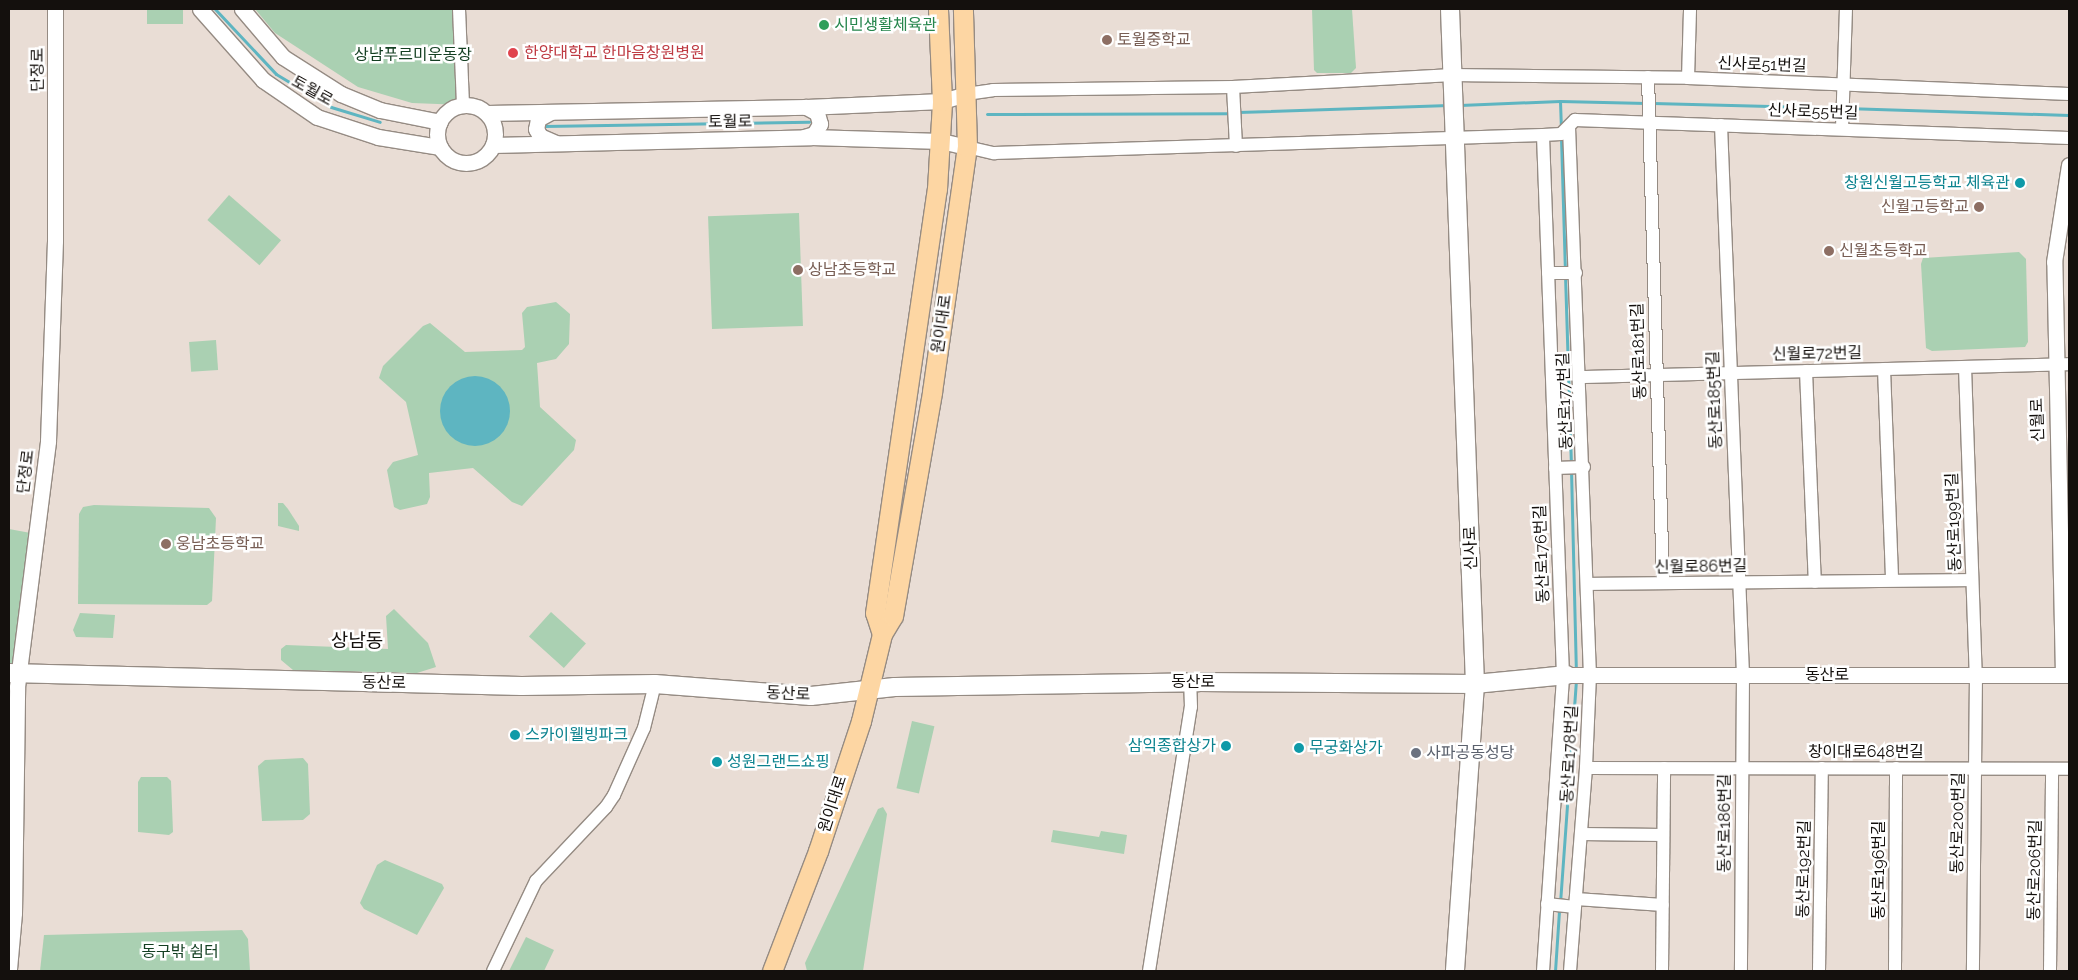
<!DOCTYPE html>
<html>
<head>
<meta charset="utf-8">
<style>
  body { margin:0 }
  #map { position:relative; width:2078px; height:980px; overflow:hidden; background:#e9ddd5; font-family:Raleway,"Noto Sans KR",sans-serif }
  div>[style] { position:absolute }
  .green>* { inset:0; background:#aad0b2; transform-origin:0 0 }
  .water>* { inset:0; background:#5eb5c1 }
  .round { border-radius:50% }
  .stream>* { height:3px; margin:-1.5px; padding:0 1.5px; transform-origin:1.5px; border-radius:1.5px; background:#5eb5c1 }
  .roads { filter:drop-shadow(1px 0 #958b83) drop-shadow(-1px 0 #958b83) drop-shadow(0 1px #958b83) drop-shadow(0 -1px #958b83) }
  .minor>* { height:12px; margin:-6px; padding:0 6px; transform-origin:6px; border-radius:6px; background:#fff }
  .tertiary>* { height:15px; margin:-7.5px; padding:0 7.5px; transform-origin:7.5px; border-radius:7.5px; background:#fff }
  .tertiary>.ring { margin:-7.5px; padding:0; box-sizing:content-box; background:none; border:15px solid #fff; border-radius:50% }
  .secondary>* { height:18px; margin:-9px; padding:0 9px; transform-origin:9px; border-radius:9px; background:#fff }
  .primary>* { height:19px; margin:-9.5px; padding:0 9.5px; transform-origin:9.5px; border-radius:9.5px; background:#fdd6a3 }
  .dots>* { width:14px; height:14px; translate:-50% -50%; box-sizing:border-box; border:2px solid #fff; border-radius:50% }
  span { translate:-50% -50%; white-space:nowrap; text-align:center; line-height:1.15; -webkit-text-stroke:5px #fff; paint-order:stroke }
  .leisure-label { font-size:16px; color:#27864d }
  .left { translate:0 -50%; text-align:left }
  .education-label { font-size:16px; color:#785e54 }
  .right { translate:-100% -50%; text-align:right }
  .health-label { font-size:16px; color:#be3a42 }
  .park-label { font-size:16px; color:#143f22 }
  .street-label { font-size:16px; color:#14100d }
  .culture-label { font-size:16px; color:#0d838f }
  .worship-label { font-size:16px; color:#5b616d }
  .quarter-label { font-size:19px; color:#14100d }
  .frame { position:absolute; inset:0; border:10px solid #14100d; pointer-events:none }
</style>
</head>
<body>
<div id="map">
  <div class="green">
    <i style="left:147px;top:9px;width:36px;height:15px"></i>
    <i style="clip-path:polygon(255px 9px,459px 9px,463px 105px,412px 103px,358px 87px,275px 33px)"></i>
    <i style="clip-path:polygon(1312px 9px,1352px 9px,1356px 68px,1351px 73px,1317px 73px,1314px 70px)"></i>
    <i style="left:229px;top:195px;width:69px;height:33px;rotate:41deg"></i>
    <i style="left:799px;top:213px;width:113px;height:91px;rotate:88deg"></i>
    <i style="clip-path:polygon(2019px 252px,2026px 259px,2028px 342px,2025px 347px,1932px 351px,1926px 348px,1921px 264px,1923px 258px)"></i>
    <i style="clip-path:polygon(556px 302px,570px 314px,569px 344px,556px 359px,537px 363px,540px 407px,576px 440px,574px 450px,522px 506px,512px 502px,473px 468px,429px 473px,430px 497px,427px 504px,400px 510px,394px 507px,387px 470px,393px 462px,418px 455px,406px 402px,379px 378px,383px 366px,423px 326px,430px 323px,465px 352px,522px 350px,525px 347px,522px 313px,527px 307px)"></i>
    <i style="left:216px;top:340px;width:30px;height:27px;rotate:86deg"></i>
    <i style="clip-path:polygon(278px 503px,283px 503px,288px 509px,299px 526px,299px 531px,278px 526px)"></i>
    <i style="clip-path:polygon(94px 505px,209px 508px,216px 518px,212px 601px,207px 605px,78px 604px,79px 514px,83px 507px)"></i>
    <i style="clip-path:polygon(9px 529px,36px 534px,19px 673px,9px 673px)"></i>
    <i style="clip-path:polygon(394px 609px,428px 643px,436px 667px,417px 673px,293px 670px,281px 660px,281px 649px,286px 645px,388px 649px,386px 616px)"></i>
    <i style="left:551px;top:612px;width:47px;height:33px;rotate:42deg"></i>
    <i style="clip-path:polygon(80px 613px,115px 615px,113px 638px,76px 637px,73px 630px)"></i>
    <i style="left:912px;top:721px;width:23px;height:69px;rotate:13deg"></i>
    <i style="clip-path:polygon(303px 758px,308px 764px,310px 814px,303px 820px,262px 821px,258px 766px,265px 760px)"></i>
    <i style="clip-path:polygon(141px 777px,167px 777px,171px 781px,173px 832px,169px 835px,138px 832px,138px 782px)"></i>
    <i style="clip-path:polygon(883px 807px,887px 814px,863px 971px,807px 971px,805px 963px,878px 809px)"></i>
    <i style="clip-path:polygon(1053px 830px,1099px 837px,1101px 831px,1127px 835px,1124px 854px,1051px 842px)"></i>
    <i style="clip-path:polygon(385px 860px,442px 884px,444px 888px,417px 935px,364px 909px,360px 903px,377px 865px)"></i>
    <i style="clip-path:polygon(242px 930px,248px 939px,250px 971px,40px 971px,44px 935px)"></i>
    <i style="clip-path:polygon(526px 937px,554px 950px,544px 971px,509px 971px)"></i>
  </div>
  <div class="water">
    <i class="round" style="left:440px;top:376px;width:70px;height:70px"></i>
  </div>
  <div class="stream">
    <i style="left:215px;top:9px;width:89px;rotate:46.8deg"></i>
    <i style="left:276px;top:74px;width:64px;rotate:31deg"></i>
    <i style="left:331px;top:107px;width:51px;rotate:17deg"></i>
    <i style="left:1560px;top:101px;width:28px;rotate:88deg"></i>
    <i style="left:1653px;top:103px;width:186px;rotate:1.5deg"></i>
    <i style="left:1460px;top:105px;width:100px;rotate:-2.3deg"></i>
    <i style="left:1560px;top:101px;width:86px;rotate:1.3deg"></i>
    <i style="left:1845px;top:108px;width:224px;rotate:1.8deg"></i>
    <i style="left:1238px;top:112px;width:211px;rotate:-1.9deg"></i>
    <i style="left:987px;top:114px;width:245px;rotate:-0.2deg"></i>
    <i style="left:544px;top:126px;width:265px;rotate:-0.9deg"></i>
    <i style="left:1561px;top:138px;width:131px;rotate:88.3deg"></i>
    <i style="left:1565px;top:275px;width:189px;rotate:88.2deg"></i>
    <i style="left:1571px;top:470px;width:201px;rotate:88.6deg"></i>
    <i style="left:1560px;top:903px;width:224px;rotate:-85.9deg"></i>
    <i style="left:1555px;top:971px;width:61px;rotate:-86.2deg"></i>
  </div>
  <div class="roads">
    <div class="minor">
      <i style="left:459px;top:9px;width:96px;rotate:87.6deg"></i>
      <i style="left:1648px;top:77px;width:506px;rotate:88.3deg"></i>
      <i style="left:1688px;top:78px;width:69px;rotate:-88.3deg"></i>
      <i style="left:1233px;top:87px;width:59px;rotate:87.1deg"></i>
      <i style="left:966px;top:94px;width:27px;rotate:-8deg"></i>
      <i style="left:993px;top:90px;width:240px;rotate:-0.7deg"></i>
      <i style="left:1233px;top:87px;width:220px;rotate:-3.1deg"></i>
      <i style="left:1453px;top:75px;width:235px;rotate:0.7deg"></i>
      <i style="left:1688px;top:78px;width:381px;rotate:2.4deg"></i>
      <i style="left:1721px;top:125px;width:549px;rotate:87.71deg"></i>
      <i style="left:1743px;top:674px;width:297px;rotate:90.4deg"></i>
      <i style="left:1569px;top:127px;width:548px;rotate:87.81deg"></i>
      <i style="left:1590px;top:675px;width:93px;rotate:92.5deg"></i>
      <i style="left:1586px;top:768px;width:204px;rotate:94.5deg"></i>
      <i style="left:1842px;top:129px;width:120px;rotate:-88.1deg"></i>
      <i style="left:967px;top:147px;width:28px;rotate:13deg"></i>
      <i style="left:994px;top:153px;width:549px;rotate:-1.88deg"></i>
      <i style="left:1543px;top:135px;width:18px;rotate:-3deg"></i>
      <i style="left:1561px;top:134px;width:20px;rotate:-45deg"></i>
      <i style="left:1575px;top:120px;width:494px;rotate:2.1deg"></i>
      <i style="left:1548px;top:273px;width:28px"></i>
      <i style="left:1965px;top:367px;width:308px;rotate:88deg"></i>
      <i style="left:1976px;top:675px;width:296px;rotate:90.6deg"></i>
      <i style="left:1884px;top:369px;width:211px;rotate:87.8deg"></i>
      <i style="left:1806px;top:371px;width:211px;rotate:87.6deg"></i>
      <i style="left:1581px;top:377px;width:488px;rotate:-1.5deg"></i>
      <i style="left:1555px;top:468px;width:29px;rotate:-2deg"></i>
      <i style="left:1587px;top:584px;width:385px;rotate:-0.6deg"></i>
      <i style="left:1586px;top:768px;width:483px;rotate:0.1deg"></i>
      <i style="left:1581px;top:834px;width:82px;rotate:0.7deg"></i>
      <i style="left:1576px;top:899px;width:87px;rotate:3.9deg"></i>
      <i style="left:1547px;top:904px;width:28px;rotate:6deg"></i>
      <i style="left:493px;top:971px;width:100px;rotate:-64.5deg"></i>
      <i style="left:536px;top:881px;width:102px;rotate:-46.6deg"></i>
      <i style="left:606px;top:807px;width:14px;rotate:-56deg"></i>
      <i style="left:614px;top:795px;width:73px;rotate:-65.9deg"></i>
      <i style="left:644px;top:728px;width:45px;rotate:-76deg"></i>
      <i style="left:1149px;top:971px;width:267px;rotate:-81deg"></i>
      <i style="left:1191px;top:707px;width:25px;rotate:-92deg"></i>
      <i style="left:1543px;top:971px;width:296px;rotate:-86.1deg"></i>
      <i style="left:1563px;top:676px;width:541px;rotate:-92.12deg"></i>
      <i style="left:1662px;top:971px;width:203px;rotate:-89.4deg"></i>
      <i style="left:1819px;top:971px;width:203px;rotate:-89.2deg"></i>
      <i style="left:1895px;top:971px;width:203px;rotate:-89.7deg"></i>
      <i style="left:2050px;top:971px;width:202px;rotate:-89.4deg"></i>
    </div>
    <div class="tertiary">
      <i style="left:200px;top:9px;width:95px;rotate:48.4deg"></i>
      <i style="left:263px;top:80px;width:65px;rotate:34.4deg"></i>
      <i style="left:317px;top:117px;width:64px;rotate:18.2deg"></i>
      <i style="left:378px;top:137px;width:63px;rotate:9.2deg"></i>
      <i style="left:242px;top:9px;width:63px;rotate:49.5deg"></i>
      <i style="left:283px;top:57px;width:69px;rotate:32.5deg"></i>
      <i style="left:341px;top:94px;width:42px;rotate:22.3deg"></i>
      <i style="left:380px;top:110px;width:61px;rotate:11.3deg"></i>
      <i class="ring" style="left:437px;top:105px;width:43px;height:43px"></i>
      <i style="left:551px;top:112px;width:15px;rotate:152deg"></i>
      <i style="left:538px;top:119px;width:10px;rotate:101deg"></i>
      <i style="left:536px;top:129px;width:8px;rotate:60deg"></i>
      <i style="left:540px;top:136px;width:17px;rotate:24deg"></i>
      <i style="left:487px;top:113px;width:319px;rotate:-1.1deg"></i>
      <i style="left:806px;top:107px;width:136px;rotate:-2.5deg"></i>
      <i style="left:942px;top:101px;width:25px;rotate:-16deg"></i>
      <i style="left:804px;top:137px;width:10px;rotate:-17deg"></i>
      <i style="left:814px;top:134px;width:12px;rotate:-59deg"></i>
      <i style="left:820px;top:124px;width:11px;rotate:-105deg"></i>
      <i style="left:817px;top:113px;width:13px;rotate:-151deg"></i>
      <i style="left:493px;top:145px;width:318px;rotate:-1.4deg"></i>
      <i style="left:811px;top:137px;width:130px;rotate:1.8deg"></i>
      <i style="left:941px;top:141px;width:27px;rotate:13deg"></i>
      <i style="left:1567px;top:675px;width:502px"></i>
      <i style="left:2063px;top:675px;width:413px;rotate:-91.2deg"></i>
      <i style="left:2054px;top:262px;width:98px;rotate:-81.2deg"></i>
      <i style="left:9px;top:969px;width:56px;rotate:-84.9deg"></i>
      <i style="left:14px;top:913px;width:226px;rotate:-89.2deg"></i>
      <i style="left:17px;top:687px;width:248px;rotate:-82.8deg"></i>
      <i style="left:48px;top:441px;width:200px;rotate:-88deg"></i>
      <i style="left:55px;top:241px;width:232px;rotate:-90deg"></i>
    </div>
    <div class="secondary">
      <i style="left:1450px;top:9px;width:675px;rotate:87.88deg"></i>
      <i style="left:1475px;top:684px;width:288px;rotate:94deg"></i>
      <i style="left:9px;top:673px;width:513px;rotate:1.45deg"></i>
      <i style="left:522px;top:686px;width:133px;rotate:-0.9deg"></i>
      <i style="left:655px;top:684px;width:156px;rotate:4.4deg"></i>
      <i style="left:811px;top:696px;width:84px;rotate:-6.1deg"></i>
      <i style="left:895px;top:687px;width:303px;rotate:-0.9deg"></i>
      <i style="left:1198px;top:682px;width:277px;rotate:0.4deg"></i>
      <i style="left:1475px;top:684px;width:92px;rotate:-5.6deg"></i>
    </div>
    <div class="primary">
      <i style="left:882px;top:634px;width:22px;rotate:-108deg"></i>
      <i style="left:875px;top:613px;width:429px;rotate:-81.7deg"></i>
      <i style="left:937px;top:189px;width:88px;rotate:-86.7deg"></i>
      <i style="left:942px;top:101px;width:92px;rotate:-92.5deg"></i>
      <i style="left:772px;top:971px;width:129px;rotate:-69deg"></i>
      <i style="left:818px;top:851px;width:137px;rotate:-71.7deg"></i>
      <i style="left:861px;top:721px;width:89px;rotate:-76.4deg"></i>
      <i style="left:882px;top:634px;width:21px;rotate:-59deg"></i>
      <i style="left:893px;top:616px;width:227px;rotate:-80.1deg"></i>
      <i style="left:932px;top:392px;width:247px;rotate:-81.9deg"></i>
      <i style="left:967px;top:147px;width:138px;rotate:-91.7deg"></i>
    </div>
  </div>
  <div class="dots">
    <i style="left:824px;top:25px;background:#2e9e5b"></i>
    <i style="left:1107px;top:40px;background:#8d6e63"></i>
    <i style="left:513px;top:53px;background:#e0444e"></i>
    <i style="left:2020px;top:183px;background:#0f9aa8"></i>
    <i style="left:1979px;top:207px;background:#8d6e63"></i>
    <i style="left:1829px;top:251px;background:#8d6e63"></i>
    <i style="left:798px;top:270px;background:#8d6e63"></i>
    <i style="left:166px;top:544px;background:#8d6e63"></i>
    <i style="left:515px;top:735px;background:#0f9aa8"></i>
    <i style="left:1226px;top:746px;background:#0f9aa8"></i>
    <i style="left:1299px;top:748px;background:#0f9aa8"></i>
    <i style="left:1416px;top:753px;background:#6b7280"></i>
    <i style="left:717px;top:762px;background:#0f9aa8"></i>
  </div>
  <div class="leisure-label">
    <span class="left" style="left:834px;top:25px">시민생활체육관</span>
  </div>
  <div class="education-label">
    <span class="left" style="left:1117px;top:40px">토월중학교</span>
    <span class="right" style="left:1969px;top:207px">신월고등학교</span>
    <span class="left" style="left:1839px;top:251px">신월초등학교</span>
    <span class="left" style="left:808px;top:270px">상남초등학교</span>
    <span class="left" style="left:176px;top:544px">웅남초등학교</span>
  </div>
  <div class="health-label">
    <span class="left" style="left:524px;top:53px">한양대학교 한마음창원병원</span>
  </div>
  <div class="park-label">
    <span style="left:413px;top:55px">상남푸르미운동장</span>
    <span style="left:180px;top:952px">동구밖 쉼터</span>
  </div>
  <div class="street-label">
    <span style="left:1762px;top:65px;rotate:2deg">신사로51번길</span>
    <span style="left:38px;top:70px;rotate:-90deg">단정로</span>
    <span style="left:312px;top:91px;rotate:29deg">토월로</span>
    <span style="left:1813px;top:112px;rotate:2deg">신사로55번길</span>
    <span style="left:730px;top:122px;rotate:-1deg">토월로</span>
    <span style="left:942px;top:324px;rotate:-82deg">원이대로</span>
    <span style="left:1639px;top:351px;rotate:-92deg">동산로181번길</span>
    <span style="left:1817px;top:354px;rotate:-1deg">신월로72번길</span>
    <span style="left:1715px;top:400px;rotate:-92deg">동산로185번길</span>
    <span style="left:1565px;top:401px;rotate:-92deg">동산로177번길</span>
    <span style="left:2038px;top:420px;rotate:-92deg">신월로</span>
    <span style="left:26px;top:472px;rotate:-83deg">단정로</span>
    <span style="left:1954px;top:522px;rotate:-92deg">동산로199번길</span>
    <span style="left:1471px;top:548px;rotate:-92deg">신사로</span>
    <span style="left:1542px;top:554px;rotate:-92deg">동산로176번길</span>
    <span style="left:1701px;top:567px;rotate:-1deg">신월로86번길</span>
    <span style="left:1827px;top:675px">동산로</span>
    <span style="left:1193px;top:682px">동산로</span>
    <span style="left:384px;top:683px;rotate:1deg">동산로</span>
    <span style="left:788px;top:694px;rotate:2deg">동산로</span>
    <span style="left:1866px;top:752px">창이대로648번길</span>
    <span style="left:1570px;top:754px;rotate:-87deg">동산로178번길</span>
    <span style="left:833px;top:804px;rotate:-72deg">원이대로</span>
    <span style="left:1725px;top:823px;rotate:-90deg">동산로186번길</span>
    <span style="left:1958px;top:823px;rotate:-89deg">동산로200번길</span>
    <span style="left:1804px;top:869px;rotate:-89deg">동산로192번길</span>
    <span style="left:1879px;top:870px;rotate:-90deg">동산로196번길</span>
    <span style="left:2035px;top:870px;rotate:-89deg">동산로206번길</span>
  </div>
  <div class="culture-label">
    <span class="right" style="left:2010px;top:183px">창원신월고등학교 체육관</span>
    <span class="left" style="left:525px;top:735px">스카이웰빙파크</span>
    <span class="right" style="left:1216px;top:746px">삼익종합상가</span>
    <span class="left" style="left:1309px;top:748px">무궁화상가</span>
    <span class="left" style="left:727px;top:762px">성원그랜드쇼핑</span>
  </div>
  <div class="worship-label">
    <span class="left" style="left:1426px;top:753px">사파공동성당</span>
  </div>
  <div class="quarter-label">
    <span style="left:357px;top:641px">상남동</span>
  </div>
  <div class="frame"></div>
</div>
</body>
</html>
